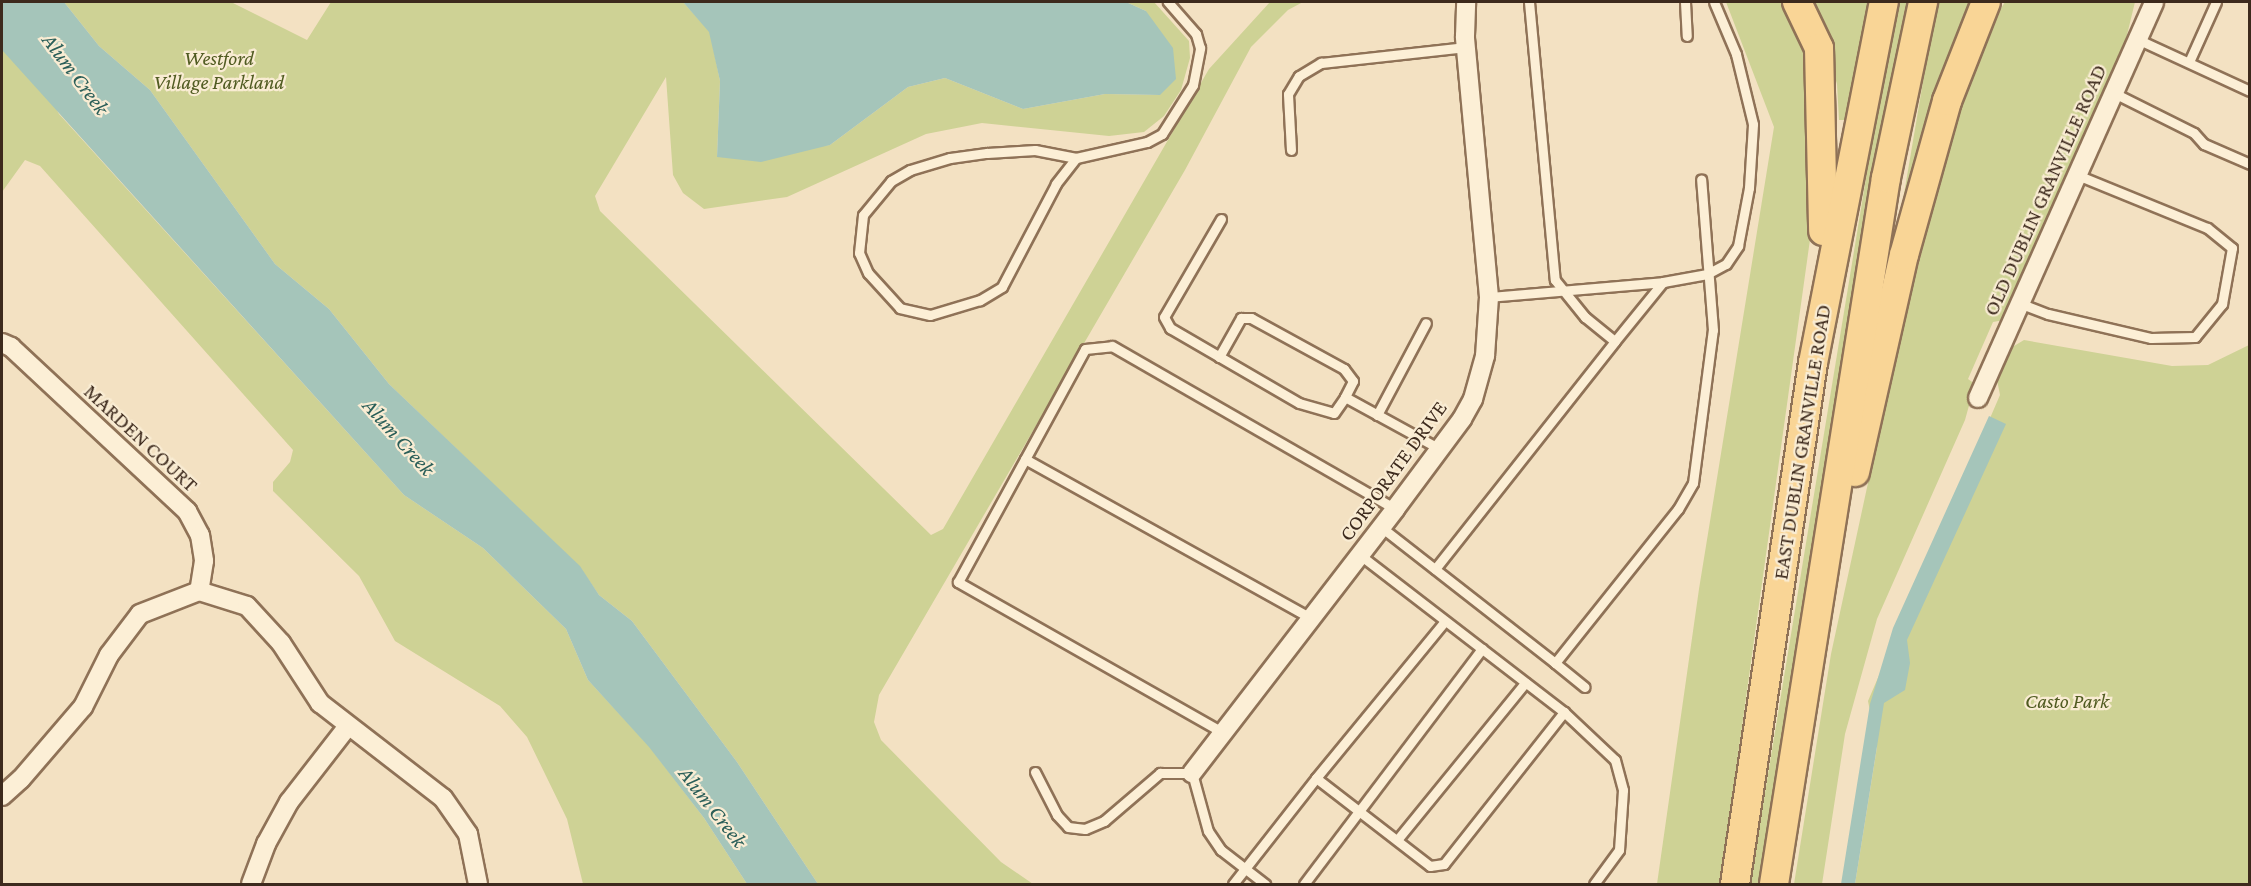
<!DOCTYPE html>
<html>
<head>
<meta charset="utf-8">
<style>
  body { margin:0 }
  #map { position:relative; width:2251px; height:886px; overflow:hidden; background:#f3e1c2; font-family:"Crimson Pro",serif }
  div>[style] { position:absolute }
  .green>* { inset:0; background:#ced295 }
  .water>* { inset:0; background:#a5c5ba }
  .roads { filter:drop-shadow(2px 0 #8f7257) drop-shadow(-2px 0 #8f7257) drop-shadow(0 2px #8f7257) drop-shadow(0 -2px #8f7257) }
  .service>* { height:9px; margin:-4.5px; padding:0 4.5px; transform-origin:4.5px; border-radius:4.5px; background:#fcefd6 }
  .minor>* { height:18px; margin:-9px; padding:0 9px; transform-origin:9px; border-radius:9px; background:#fcefd6 }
  .primary>* { height:28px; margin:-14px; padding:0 14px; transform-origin:14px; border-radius:14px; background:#f9d596 }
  span { translate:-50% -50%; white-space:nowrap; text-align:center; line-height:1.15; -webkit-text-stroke:4.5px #f9ecd3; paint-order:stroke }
  .park-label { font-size:21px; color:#505b21; font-style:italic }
  .street-label { font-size:21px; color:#3d2a1d }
  .water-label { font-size:22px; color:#2a5e58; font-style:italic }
  .frame { position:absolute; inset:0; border:3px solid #3d2a1d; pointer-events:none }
</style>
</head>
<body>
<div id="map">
  <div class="green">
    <i style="clip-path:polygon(2px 2px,59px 114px,404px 495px,483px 548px,566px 629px,588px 680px,649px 746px,704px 818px,747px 884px,583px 884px,567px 819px,527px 737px,500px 706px,395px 641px,359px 576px,273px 491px,273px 482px,290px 462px,293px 450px,40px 166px,25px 160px,2px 192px)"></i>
    <i style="clip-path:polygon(64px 2px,231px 2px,307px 40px,331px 2px,683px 2px,710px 32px,720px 81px,717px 157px,830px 145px,908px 87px,945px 78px,1023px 109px,1105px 94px,1160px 95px,1146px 11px,1126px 2px,1154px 2px,1189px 41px,1190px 58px,1181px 90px,1164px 116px,1144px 132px,1109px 136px,982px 123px,926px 134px,787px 197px,704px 209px,683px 193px,673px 175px,666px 77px,595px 196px,600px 211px,931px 535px,943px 529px,1209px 69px,1270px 2px,1303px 2px,1288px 10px,1251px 47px,1185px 170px,879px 695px,874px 722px,881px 740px,1001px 862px,1033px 884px,818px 884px,737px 762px,632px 621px,599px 595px,579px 566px,389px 384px,329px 309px,275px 264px,150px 90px,99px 46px)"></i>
    <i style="clip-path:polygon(1726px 2px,1790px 2px,1809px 50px,1814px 211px,1720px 884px,1657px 884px,1699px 589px,1774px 127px)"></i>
    <i style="clip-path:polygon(1812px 2px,1869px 2px,1846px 120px,1839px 120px,1837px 84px)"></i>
    <i style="clip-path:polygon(1898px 2px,1913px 2px,1766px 884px,1750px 884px,1879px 99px)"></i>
    <i style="clip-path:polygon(1939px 2px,1978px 2px,1895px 247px,1925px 70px)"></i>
    <i style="clip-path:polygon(2005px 2px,2135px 2px,2126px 39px,2004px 320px,1993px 322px,1968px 379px,1975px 384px,1965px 420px,1877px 619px,1845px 734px,1822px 884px,1794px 884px,1831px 654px,1900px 335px,1959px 107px,1985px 34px)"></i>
    <i style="clip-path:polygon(2024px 340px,2172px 366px,2208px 365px,2249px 345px,2249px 884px,1855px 884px,1877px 747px,1868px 701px,2000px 395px,1996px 375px,2009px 349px)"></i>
  </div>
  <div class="water">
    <i style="clip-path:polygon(2px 2px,64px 2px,99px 46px,150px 90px,275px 264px,329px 309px,389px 384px,580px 566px,599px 595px,632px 621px,737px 762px,818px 884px,747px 884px,704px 818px,649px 747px,588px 680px,566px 629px,483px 548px,404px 495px,2px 50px)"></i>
    <i style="clip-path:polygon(683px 2px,1126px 2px,1146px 11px,1173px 48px,1176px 79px,1160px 95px,1105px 94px,1023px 109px,945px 78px,908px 87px,830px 145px,761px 162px,717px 157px,720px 81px,709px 32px)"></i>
    <i style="clip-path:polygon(1989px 416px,2006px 424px,1907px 640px,1910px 663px,1905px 690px,1884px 703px,1855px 884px,1841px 884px,1870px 704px,1893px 628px)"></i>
  </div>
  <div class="roads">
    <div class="service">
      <i style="left:1529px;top:2px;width:279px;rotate:84.7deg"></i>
      <i style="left:1555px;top:280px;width:48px;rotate:51deg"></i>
      <i style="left:1585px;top:317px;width:38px;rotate:39deg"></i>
      <i style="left:1615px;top:341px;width:76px;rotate:-50.9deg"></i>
      <i style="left:1663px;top:282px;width:45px;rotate:-10.3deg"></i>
      <i style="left:1707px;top:274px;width:21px;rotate:-28deg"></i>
      <i style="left:1726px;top:264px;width:22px;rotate:-56deg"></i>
      <i style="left:1738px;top:246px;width:59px;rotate:-79.3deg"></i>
      <i style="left:1749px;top:188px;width:64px;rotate:-86.4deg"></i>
      <i style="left:1753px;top:124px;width:72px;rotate:-103.7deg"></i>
      <i style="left:1736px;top:54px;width:56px;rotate:-112.9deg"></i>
      <i style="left:1685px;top:2px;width:34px;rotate:87deg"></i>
      <i style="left:2137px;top:39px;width:124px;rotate:24.7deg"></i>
      <i style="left:2189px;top:62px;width:66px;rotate:-65.8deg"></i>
      <i style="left:2114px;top:93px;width:89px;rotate:26.6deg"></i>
      <i style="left:2194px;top:133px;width:15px;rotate:48deg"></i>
      <i style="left:2204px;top:144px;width:50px;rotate:23.5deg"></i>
      <i style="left:1291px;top:150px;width:56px;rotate:-93.1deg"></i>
      <i style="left:1288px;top:94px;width:21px;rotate:-59deg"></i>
      <i style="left:1299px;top:76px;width:26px;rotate:-31deg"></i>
      <i style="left:1321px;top:63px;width:146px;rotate:-6.3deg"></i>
      <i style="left:1076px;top:158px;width:33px;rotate:128deg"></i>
      <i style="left:1056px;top:184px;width:116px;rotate:117.7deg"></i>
      <i style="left:1002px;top:287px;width:26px;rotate:149deg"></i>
      <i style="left:980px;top:300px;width:52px;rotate:163.3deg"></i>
      <i style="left:930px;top:315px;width:31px;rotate:-167deg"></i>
      <i style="left:900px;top:308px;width:47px;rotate:-132.4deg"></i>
      <i style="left:868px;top:273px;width:22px;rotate:-114deg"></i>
      <i style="left:859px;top:253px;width:38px;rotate:-84deg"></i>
      <i style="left:863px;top:215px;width:44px;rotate:-50.5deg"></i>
      <i style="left:891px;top:181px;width:22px;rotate:-30deg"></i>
      <i style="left:910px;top:170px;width:42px;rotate:-16.7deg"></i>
      <i style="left:950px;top:158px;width:37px;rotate:-8deg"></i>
      <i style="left:987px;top:153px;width:48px;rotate:-3.6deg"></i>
      <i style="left:1035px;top:150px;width:42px;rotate:11deg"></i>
      <i style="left:1076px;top:158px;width:73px;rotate:-12.7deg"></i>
      <i style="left:1147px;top:142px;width:17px;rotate:-28deg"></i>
      <i style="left:1162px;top:134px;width:58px;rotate:-57.7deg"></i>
      <i style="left:1193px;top:85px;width:38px;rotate:-79deg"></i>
      <i style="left:1200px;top:48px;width:15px;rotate:-106deg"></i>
      <i style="left:1196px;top:34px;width:43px;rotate:-131.2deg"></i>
      <i style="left:1221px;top:219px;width:113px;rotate:120.2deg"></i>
      <i style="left:1164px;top:317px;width:13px;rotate:61deg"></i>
      <i style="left:1170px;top:328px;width:149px;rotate:30.2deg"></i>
      <i style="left:1299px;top:403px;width:36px;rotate:16deg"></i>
      <i style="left:1334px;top:413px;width:19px;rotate:-55deg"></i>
      <i style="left:1345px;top:397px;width:108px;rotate:28.7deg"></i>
      <i style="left:1489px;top:297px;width:175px;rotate:-4.9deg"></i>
      <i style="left:2019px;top:303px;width:31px;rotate:21deg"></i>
      <i style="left:2048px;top:314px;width:106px;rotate:13.1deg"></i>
      <i style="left:2151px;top:338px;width:44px;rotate:-1.3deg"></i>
      <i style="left:2195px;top:337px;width:43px;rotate:-50.7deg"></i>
      <i style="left:2222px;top:304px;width:57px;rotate:-79.9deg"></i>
      <i style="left:2232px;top:248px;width:32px;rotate:-141deg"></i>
      <i style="left:2207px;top:228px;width:140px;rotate:-157.8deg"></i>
      <i style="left:1219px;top:357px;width:45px;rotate:-60.6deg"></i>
      <i style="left:1241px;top:318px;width:10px"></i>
      <i style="left:1251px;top:318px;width:106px;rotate:28.7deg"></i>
      <i style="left:1344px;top:369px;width:15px;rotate:53deg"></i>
      <i style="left:1353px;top:381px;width:18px;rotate:117deg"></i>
      <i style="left:1377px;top:415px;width:104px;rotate:-62deg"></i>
      <i style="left:1025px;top:459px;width:327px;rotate:29.1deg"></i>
      <i style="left:1381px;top:527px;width:221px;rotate:38deg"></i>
      <i style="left:1555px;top:663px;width:197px;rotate:-51.4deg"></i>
      <i style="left:1678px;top:509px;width:30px;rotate:-60deg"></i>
      <i style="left:1693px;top:483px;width:154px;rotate:-82.6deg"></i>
      <i style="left:1713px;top:330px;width:151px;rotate:-94.5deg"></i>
      <i style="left:1360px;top:555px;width:257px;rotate:37.6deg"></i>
      <i style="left:1564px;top:712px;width:70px;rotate:43.3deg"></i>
      <i style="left:1615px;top:760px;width:31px;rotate:75deg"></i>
      <i style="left:1623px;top:790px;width:60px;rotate:93.8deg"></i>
      <i style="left:1619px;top:850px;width:42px;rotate:126.3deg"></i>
      <i style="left:1435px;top:569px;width:290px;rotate:-51.7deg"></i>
      <i style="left:1445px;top:621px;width:203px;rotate:129.4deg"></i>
      <i style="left:1316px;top:778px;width:144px;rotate:37.7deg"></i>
      <i style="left:1430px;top:866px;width:14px;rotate:-8deg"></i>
      <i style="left:1444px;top:864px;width:194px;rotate:-51.7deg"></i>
      <i style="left:1555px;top:663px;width:38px;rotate:39deg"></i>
      <i style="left:1222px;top:732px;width:304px;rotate:-150.4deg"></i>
      <i style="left:958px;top:582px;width:265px;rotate:-61.4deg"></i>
      <i style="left:1085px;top:349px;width:27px;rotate:-6deg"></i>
      <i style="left:1112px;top:346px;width:327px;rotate:29.9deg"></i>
      <i style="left:1035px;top:772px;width:48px;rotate:62.9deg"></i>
      <i style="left:1057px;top:815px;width:16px;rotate:47deg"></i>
      <i style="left:1068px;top:827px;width:17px;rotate:7deg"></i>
      <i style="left:1085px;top:829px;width:21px;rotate:-23deg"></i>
      <i style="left:1104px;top:821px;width:74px;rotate:-40.6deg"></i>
      <i style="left:1160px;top:773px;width:32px"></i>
      <i style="left:1192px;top:773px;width:60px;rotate:74.6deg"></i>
      <i style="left:1208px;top:831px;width:23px;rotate:56deg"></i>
      <i style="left:1221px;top:850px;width:56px;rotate:37.7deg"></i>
      <i style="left:1397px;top:840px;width:203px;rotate:-50.8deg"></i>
      <i style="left:1233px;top:884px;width:135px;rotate:-51.9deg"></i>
      <i style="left:1304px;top:884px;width:295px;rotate:-52.9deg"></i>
    </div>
    <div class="minor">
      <i style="left:2px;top:343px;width:10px;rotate:24deg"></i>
      <i style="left:11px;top:347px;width:241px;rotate:43deg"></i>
      <i style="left:187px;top:511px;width:27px;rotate:62deg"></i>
      <i style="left:200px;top:535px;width:26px;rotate:81deg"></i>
      <i style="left:204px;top:561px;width:30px;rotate:99deg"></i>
      <i style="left:1978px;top:398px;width:433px;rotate:-66deg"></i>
      <i style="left:1192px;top:773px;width:333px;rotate:-52.4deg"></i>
      <i style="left:1395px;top:509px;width:112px;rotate:-53.3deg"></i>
      <i style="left:1462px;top:419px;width:23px;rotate:-61deg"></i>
      <i style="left:1473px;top:399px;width:45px;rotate:-74.4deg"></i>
      <i style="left:1485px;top:356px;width:59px;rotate:-86.1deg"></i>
      <i style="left:1489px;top:297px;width:262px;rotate:-95.3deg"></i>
      <i style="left:1465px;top:36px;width:34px;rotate:-88deg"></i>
      <i style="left:2px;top:796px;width:25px;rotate:-42deg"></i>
      <i style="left:21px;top:779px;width:95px;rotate:-49.3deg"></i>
      <i style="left:83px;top:707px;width:58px;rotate:-63.4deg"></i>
      <i style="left:109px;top:655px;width:51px;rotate:-52.9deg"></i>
      <i style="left:140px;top:614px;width:63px;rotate:-21.3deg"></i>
      <i style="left:199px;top:591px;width:50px;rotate:17.4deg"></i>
      <i style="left:247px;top:606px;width:50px;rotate:47.4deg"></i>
      <i style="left:281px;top:643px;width:72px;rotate:57deg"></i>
      <i style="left:320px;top:703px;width:155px;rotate:37.7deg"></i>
      <i style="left:443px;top:798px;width:44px;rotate:55.2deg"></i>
      <i style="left:468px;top:834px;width:51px;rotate:78.7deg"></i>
      <i style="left:251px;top:884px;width:43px;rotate:-69.4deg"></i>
      <i style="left:266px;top:844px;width:48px;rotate:-61.3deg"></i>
      <i style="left:289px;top:802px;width:96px;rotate:-52.2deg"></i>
    </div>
    <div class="primary">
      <i style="left:1797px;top:2px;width:51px;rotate:64.4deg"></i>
      <i style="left:1819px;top:48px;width:183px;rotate:88.7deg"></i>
      <i style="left:1855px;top:472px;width:222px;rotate:-77.3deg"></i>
      <i style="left:1904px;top:255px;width:160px;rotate:-74.4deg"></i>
      <i style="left:1947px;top:101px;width:106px;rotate:-68.5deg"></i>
      <i style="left:1735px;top:884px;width:527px;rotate:-81.49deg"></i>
      <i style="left:1813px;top:363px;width:368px;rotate:-78.9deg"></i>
      <i style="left:1774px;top:884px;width:715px;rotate:-80.99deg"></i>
      <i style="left:1886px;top:178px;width:180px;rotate:-78.1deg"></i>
    </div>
  </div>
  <div class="park-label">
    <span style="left:219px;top:70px">Westford<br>Village Parkland</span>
    <span style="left:2067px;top:701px">Casto Park</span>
  </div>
  <div class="street-label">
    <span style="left:2045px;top:190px;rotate:-66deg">OLD DUBLIN GRANVILLE ROAD</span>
    <span style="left:141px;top:438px;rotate:43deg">MARDEN COURT</span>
    <span style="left:1802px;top:442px;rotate:-81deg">EAST DUBLIN GRANVILLE ROAD</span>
    <span style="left:1393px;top:471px;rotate:-54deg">CORPORATE DRIVE</span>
  </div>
  <div class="water-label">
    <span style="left:76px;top:74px;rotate:53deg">Alum Creek</span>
    <span style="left:399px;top:437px;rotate:48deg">Alum Creek</span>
    <span style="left:713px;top:807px;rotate:52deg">Alum Creek</span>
  </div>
  <div class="frame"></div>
</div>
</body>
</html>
